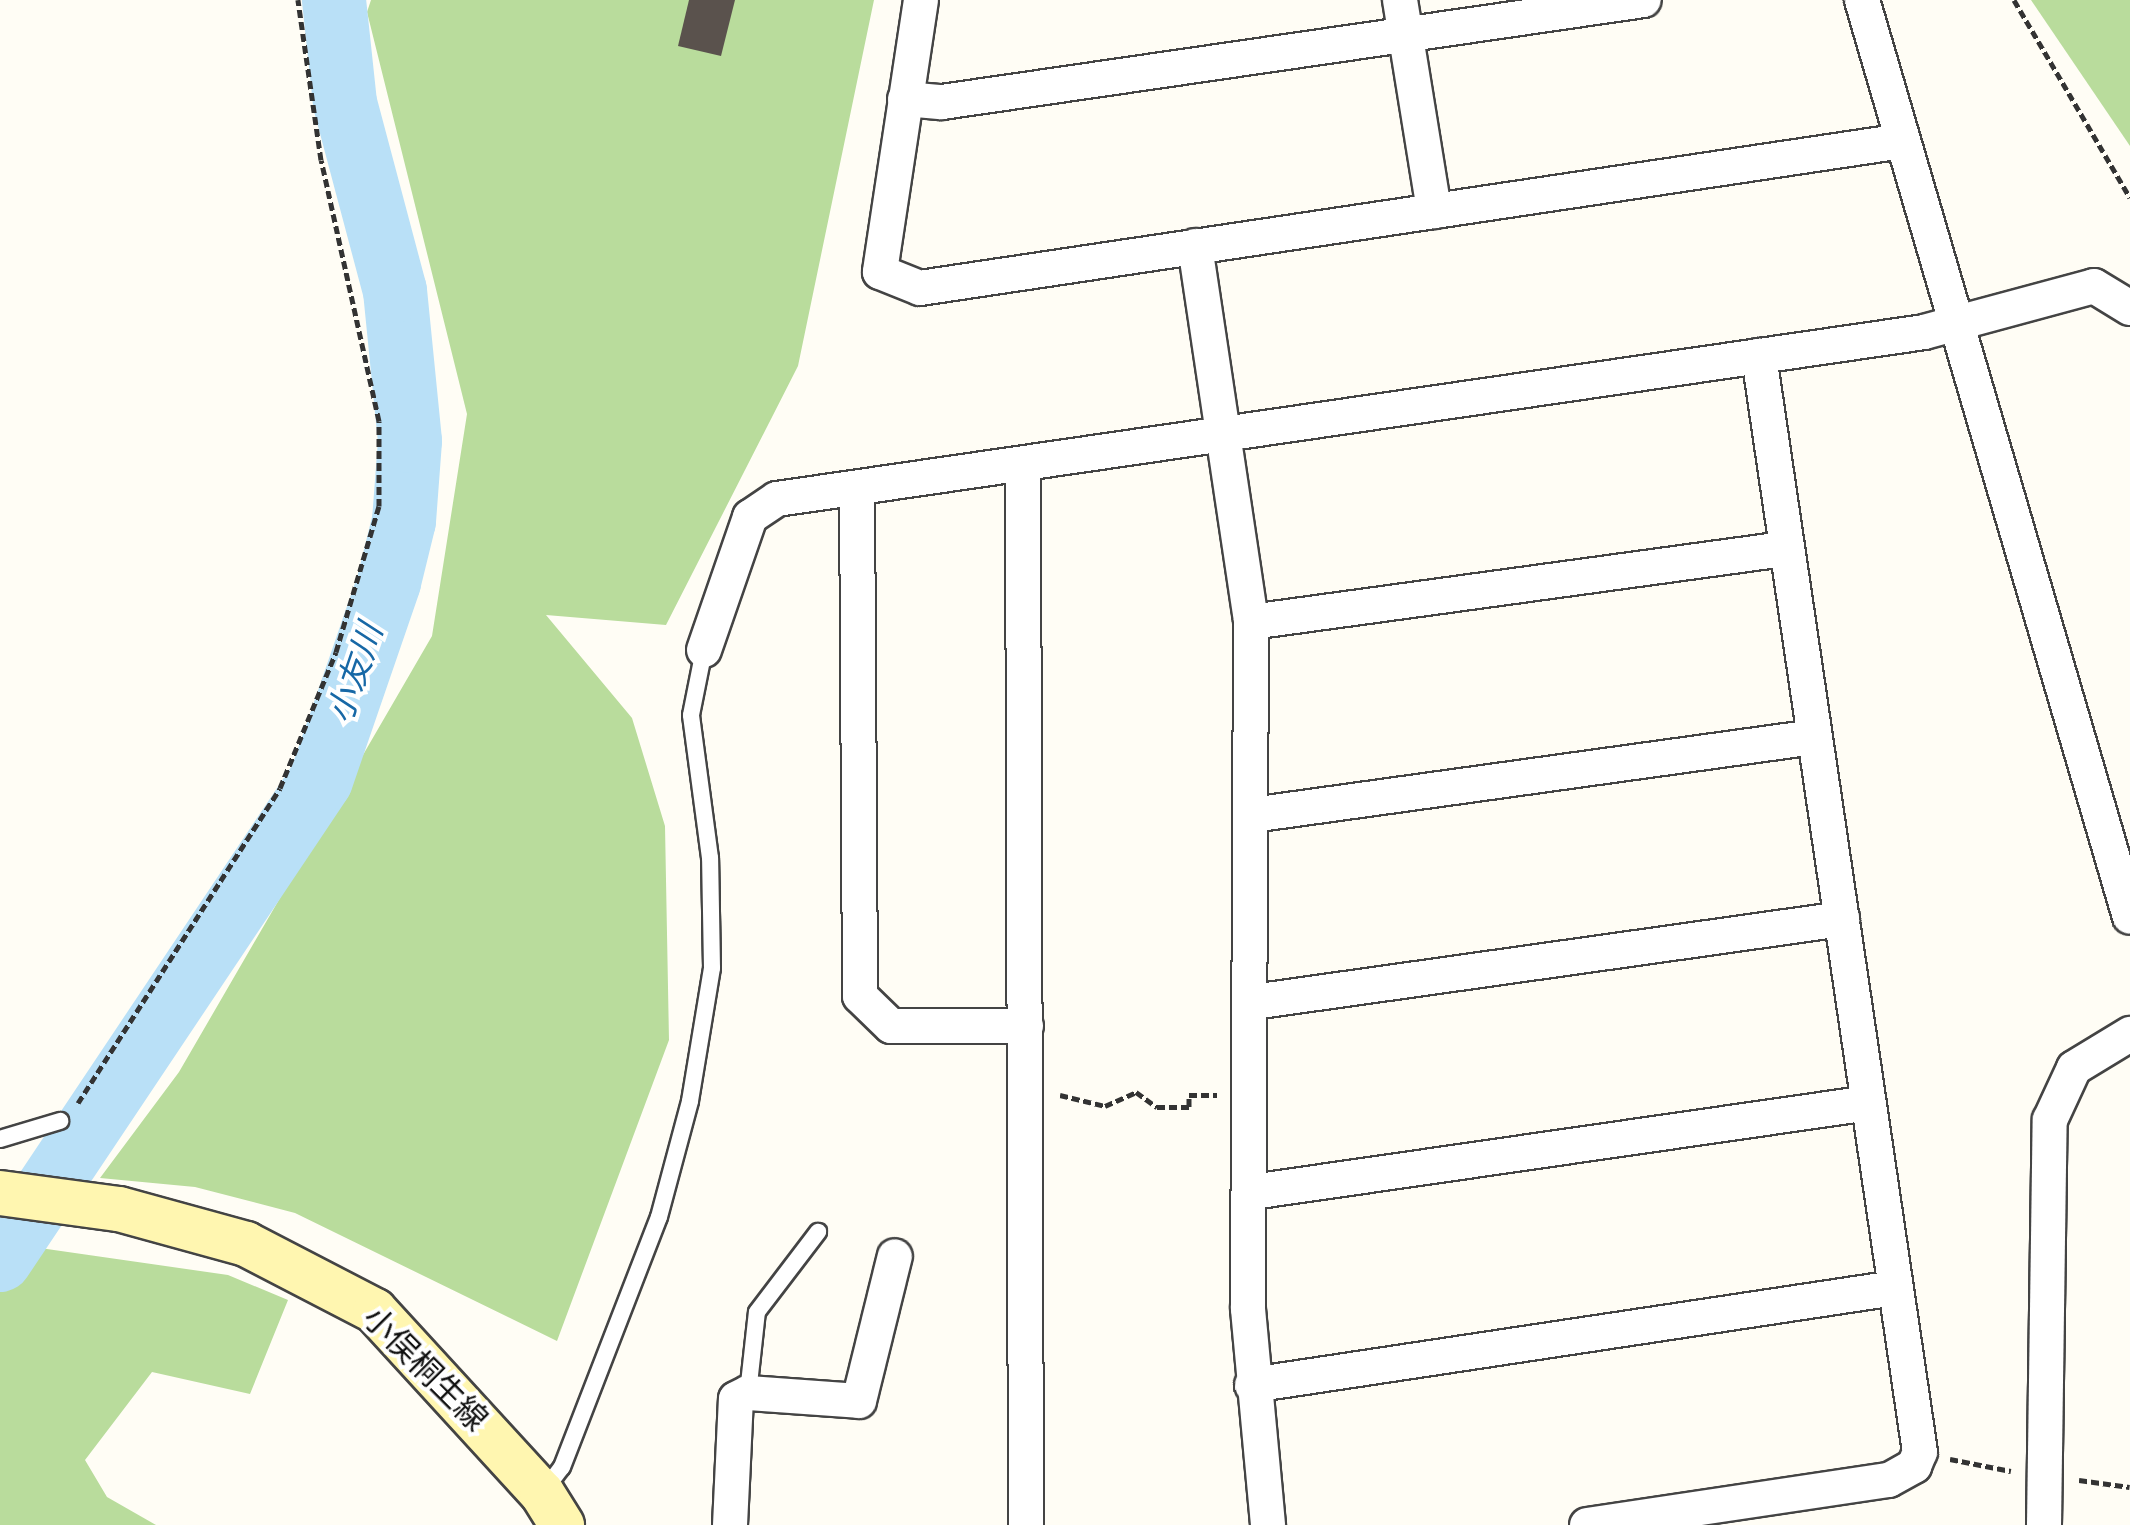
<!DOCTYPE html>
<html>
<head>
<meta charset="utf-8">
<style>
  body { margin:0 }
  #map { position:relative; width:2130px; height:1525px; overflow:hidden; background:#fffdf5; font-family:Spectral,"Noto Sans JP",serif }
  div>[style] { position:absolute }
  .forest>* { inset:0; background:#b9dc9c }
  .river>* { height:64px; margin:-32px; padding:0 32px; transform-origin:32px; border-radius:32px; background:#b9e0f7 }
  .building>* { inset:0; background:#5a524d }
  .path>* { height:5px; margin-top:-2.5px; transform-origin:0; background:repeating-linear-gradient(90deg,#333 0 8px,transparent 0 12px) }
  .roads { filter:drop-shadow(2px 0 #444) drop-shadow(-2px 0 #444) drop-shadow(0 2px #444) drop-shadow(0 -2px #444) }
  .lane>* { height:16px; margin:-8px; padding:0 8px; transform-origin:8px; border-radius:8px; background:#fff }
  .street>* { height:34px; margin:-17px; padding:0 17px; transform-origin:17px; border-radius:17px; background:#fff }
  .secondary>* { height:44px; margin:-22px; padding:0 22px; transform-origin:22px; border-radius:22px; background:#fff6b0 }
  span { translate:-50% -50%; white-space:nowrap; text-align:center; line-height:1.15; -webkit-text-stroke:8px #fff; paint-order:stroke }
  .street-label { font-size:32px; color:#111 }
  .water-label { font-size:34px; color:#1768a6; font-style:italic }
</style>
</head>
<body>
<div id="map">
  <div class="forest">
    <i style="clip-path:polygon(371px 0,874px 0,798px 366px,666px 625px,546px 615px,632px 718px,665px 826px,669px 1040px,557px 1341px,295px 1213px,195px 1187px,100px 1178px,179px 1072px,432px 636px,467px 414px,367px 12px)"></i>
    <i style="clip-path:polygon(2031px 0,2130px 0,2130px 146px)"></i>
    <i style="clip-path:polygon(33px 1247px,228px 1275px,288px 1300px,250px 1394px,152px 1372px,85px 1460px,107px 1497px,156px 1525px,0 1525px,0 1288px)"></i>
  </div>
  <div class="river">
    <i style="left:0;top:1260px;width:577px;rotate:-56.23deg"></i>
    <i style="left:321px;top:780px;width:209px;rotate:-71deg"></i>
    <i style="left:389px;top:582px;width:63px;rotate:-76.2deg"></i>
    <i style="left:404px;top:521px;width:80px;rotate:-85.7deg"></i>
    <i style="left:410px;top:441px;width:151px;rotate:-95.7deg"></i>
    <i style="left:395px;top:291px;width:195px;rotate:-104.9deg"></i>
    <i style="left:345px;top:103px;width:104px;rotate:-96.1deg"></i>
  </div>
  <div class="building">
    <i style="clip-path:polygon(689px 0,735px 0,721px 56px,678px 46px)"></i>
  </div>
  <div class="path">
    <i style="left:2014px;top:0;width:229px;rotate:59.6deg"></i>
    <i style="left:1060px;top:1095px;width:46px;rotate:13.7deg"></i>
    <i style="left:1105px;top:1106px;width:34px;rotate:-24deg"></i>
    <i style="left:1136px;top:1092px;width:26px;rotate:36deg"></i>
    <i style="left:1157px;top:1107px;width:32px"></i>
    <i style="left:1189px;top:1107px;width:12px;rotate:-90deg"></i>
    <i style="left:1189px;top:1095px;width:28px"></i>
    <i style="left:78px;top:1103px;width:374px;rotate:-57.3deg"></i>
    <i style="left:280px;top:788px;width:147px;rotate:-67.6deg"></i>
    <i style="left:336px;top:652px;width:152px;rotate:-73.6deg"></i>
    <i style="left:379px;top:506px;width:85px;rotate:-90deg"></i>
    <i style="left:379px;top:421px;width:267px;rotate:-102.5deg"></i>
    <i style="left:321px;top:160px;width:162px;rotate:-98.2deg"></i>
    <i style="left:1950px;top:1459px;width:62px;rotate:11.1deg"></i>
    <i style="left:2079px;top:1480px;width:51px;rotate:7.8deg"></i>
  </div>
  <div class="roads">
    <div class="lane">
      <i style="left:0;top:1139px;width:63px;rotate:-16.7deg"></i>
      <i style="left:748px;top:1393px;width:81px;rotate:-83.7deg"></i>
      <i style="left:757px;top:1312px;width:101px;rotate:-52.7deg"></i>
      <i style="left:543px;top:1492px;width:31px;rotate:-53deg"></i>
      <i style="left:562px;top:1467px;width:268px;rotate:-68.8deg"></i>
      <i style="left:659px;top:1217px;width:120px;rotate:-75deg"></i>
      <i style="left:690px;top:1101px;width:135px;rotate:-80.6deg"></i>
      <i style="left:712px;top:968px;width:110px;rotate:-91deg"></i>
      <i style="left:710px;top:858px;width:144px;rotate:-97.6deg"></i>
      <i style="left:691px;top:715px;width:66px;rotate:-78.7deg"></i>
    </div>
    <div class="street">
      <i style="left:921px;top:0;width:275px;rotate:98.6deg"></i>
      <i style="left:880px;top:272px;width:43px;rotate:21.8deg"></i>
      <i style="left:920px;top:288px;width:994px;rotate:-8.51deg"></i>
      <i style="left:1400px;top:0;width:214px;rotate:80.8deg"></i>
      <i style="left:1862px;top:0;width:955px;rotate:73.71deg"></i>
      <i style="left:905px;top:99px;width:37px;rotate:5deg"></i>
      <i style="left:942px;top:102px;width:709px;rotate:-8.27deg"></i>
      <i style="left:1195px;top:246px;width:380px;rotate:81.5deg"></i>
      <i style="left:1251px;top:622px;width:687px;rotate:90.25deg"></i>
      <i style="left:1248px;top:1309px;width:217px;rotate:84.7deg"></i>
      <i style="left:1023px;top:464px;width:1061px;rotate:89.84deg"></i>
      <i style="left:857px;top:488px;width:508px;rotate:89.66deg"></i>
      <i style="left:860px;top:996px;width:43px;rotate:44.1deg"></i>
      <i style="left:891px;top:1026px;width:135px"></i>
      <i style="left:1251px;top:622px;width:538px;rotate:-7.8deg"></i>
      <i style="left:704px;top:650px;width:141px;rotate:-70.9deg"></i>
      <i style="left:750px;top:517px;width:32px;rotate:-34deg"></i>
      <i style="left:777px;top:499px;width:1159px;rotate:-8.28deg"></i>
      <i style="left:1924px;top:332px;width:176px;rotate:-15.1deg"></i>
      <i style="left:2094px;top:286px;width:42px;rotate:31.4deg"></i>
      <i style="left:1252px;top:815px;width:567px;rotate:-7.9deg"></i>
      <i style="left:1253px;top:1002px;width:595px;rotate:-8.02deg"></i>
      <i style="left:1252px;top:1192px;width:623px;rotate:-8.21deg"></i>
      <i style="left:1252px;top:1385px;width:650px;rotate:-8.58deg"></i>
      <i style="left:730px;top:1525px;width:126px;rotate:-87.3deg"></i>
      <i style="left:736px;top:1399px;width:13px;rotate:-27deg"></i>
      <i style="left:748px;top:1393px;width:111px;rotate:4.1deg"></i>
      <i style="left:859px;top:1401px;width:149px;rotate:-76.1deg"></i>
      <i style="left:1587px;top:1525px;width:305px;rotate:-8.5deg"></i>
      <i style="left:1889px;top:1480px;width:29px;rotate:-29deg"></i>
      <i style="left:1914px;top:1466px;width:15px;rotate:-67deg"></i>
      <i style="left:1920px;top:1452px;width:1108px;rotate:-98.36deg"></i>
      <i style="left:2044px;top:1525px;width:405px;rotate:-89.2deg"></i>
      <i style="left:2050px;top:1120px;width:57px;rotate:-65.2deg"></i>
      <i style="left:2074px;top:1068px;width:66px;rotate:-31.3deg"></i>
    </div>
    <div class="secondary">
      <i style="left:0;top:1193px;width:120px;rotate:7.7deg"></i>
      <i style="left:119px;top:1209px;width:132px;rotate:15.4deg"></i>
      <i style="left:246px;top:1244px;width:145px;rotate:27.4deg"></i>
      <i style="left:375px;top:1311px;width:247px;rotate:47.5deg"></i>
      <i style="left:542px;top:1493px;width:38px;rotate:58deg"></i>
    </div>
  </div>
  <div class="street-label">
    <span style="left:424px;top:1370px;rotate:45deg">小俣桐生線</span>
  </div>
  <div class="water-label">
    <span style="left:357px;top:674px;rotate:-71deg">小友川</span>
  </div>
</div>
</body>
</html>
